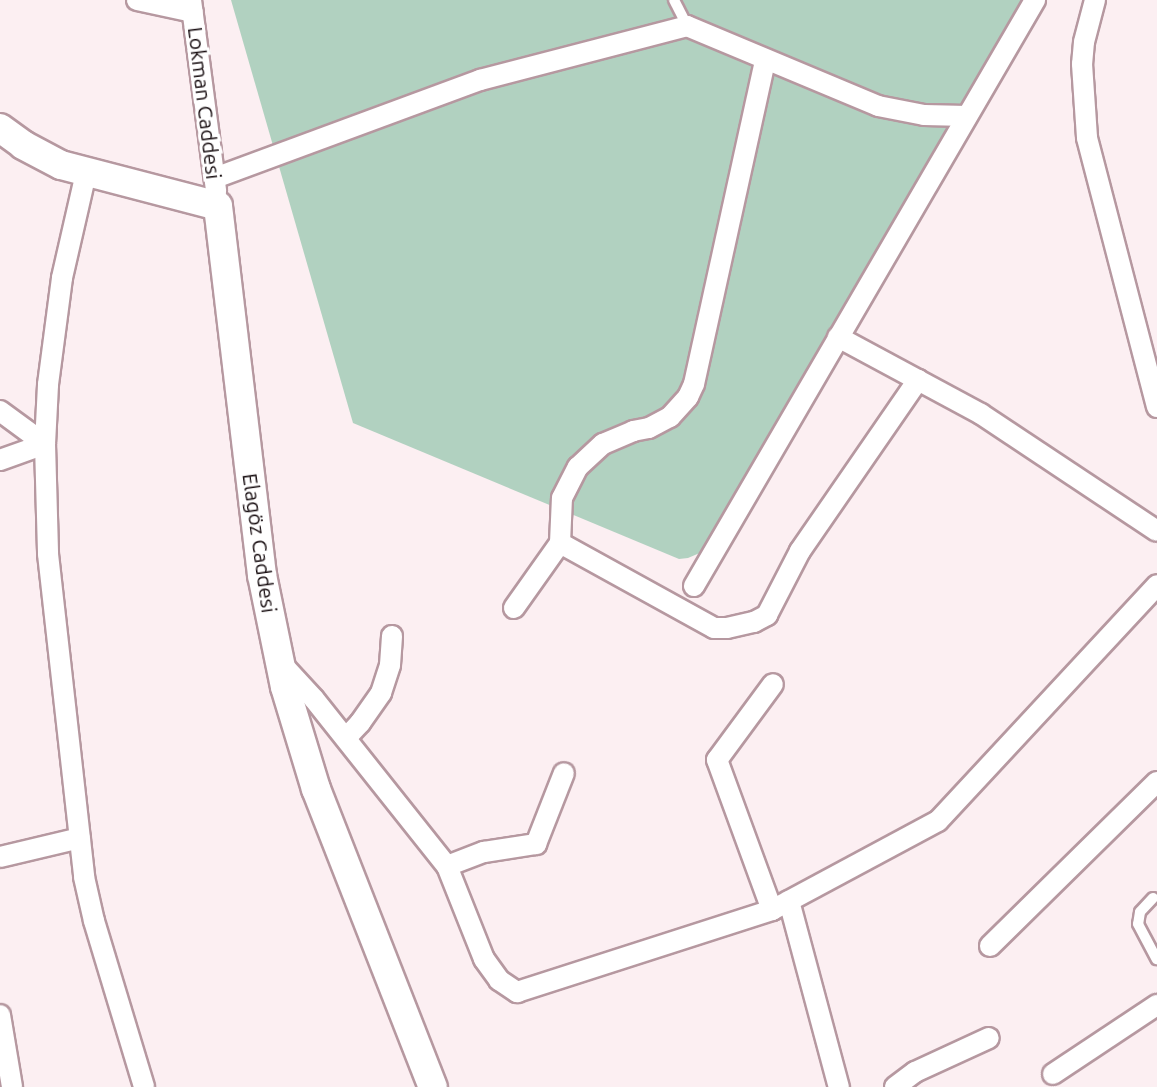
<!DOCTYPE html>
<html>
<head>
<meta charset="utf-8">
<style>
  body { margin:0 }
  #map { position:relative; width:1157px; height:1087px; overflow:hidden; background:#fceff2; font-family:Ubuntu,sans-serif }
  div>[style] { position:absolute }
  .green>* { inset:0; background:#b1d1c0 }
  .roads { filter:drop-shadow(2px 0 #b698a0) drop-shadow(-2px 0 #b698a0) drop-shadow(0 2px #b698a0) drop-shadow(0 -2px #b698a0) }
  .lane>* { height:10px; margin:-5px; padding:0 5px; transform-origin:5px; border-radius:5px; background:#fff }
  .street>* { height:20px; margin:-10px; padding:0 10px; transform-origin:10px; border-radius:10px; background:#fff }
  .secondary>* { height:28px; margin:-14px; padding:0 14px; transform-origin:14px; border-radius:14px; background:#fff }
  span { translate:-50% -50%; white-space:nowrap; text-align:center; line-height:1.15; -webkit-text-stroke:6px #fff; paint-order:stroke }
  .street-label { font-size:21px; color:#180e11 }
</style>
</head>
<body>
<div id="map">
  <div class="green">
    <i style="clip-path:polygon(231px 0,1024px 0,968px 103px,702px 552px,688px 558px,679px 559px,353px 423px)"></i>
  </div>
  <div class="roads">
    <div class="lane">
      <i style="left:674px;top:0;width:29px;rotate:63deg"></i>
      <i style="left:1153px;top:898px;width:19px;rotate:133deg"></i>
      <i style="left:1140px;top:912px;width:12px;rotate:99deg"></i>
      <i style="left:1138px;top:924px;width:40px;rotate:62deg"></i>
    </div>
    <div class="street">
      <i style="left:137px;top:0;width:57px;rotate:12.1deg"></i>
      <i style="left:191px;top:0;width:193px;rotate:82.5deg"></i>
      <i style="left:1095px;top:0;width:43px;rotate:104.7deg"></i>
      <i style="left:1084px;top:42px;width:22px;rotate:95deg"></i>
      <i style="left:1082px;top:64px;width:74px;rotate:86.1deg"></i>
      <i style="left:1087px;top:138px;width:278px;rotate:75.4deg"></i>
      <i style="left:86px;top:173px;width:108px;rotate:102.9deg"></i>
      <i style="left:62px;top:278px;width:108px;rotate:97.5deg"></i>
      <i style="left:48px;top:385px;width:59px;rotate:92.9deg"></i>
      <i style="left:45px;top:444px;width:110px;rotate:88.4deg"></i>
      <i style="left:48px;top:554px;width:325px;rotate:83.6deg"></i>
      <i style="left:84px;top:877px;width:45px;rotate:77.2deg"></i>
      <i style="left:94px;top:921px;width:173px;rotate:73.2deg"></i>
      <i style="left:215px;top:178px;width:283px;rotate:-20.3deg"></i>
      <i style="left:480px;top:80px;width:214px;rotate:-14.6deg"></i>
      <i style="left:687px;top:26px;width:207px;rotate:22.7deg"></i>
      <i style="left:878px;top:106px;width:47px;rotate:11.1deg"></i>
      <i style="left:924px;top:115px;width:43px;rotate:1.3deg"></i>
      <i style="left:838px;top:337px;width:162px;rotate:28.3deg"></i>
      <i style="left:981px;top:414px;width:211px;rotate:33.6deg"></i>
      <i style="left:0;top:411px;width:56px;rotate:36.3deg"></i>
      <i style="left:0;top:460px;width:48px;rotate:-19.6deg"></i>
      <i style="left:560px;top:543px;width:176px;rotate:28.9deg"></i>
      <i style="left:714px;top:628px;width:13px"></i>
      <i style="left:727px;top:628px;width:28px;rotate:-13deg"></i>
      <i style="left:754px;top:622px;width:15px;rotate:-28deg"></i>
      <i style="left:767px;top:615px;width:72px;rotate:-62.7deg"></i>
      <i style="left:800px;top:551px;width:208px;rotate:-55.4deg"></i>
      <i style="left:694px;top:586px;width:678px;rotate:-59.8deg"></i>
      <i style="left:514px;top:608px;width:80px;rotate:-54.7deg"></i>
      <i style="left:560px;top:543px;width:45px;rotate:-87.5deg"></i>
      <i style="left:562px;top:498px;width:35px;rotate:-63deg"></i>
      <i style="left:578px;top:467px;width:34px;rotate:-43deg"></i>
      <i style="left:603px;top:444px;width:33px;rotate:-23deg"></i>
      <i style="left:633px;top:431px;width:16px;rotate:-11deg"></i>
      <i style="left:649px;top:428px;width:24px;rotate:-28deg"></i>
      <i style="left:670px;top:417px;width:27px;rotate:-48deg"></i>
      <i style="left:688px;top:397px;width:14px;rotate:-65deg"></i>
      <i style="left:694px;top:384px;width:332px;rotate:-77.6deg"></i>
      <i style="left:280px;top:662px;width:50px;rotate:47.4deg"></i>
      <i style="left:314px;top:699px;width:213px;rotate:51.5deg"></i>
      <i style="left:447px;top:866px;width:100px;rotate:68.3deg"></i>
      <i style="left:484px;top:959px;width:26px;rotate:54deg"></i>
      <i style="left:499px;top:980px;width:22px;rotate:34deg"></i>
      <i style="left:517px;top:992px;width:268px;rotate:-17.8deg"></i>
      <i style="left:772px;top:910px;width:188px;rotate:-28.2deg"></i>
      <i style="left:938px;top:821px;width:322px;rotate:-47.1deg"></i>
      <i style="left:346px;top:738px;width:21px;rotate:-47deg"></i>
      <i style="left:360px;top:723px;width:37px;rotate:-55deg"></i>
      <i style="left:381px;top:693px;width:29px;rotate:-72deg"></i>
      <i style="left:390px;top:665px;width:29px;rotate:-86deg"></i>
      <i style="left:0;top:857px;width:82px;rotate:-13.4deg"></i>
      <i style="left:447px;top:866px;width:40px;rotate:-21deg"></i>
      <i style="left:484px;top:852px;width:53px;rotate:-8.7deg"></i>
      <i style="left:536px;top:844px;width:76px;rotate:-68.5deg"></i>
      <i style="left:789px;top:901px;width:193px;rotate:75deg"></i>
      <i style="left:772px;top:910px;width:160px;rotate:-110.1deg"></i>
      <i style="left:717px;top:760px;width:94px;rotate:-53.6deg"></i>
      <i style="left:990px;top:946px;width:234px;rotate:-44.5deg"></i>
      <i style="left:0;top:1015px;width:73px;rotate:80.5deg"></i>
      <i style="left:1053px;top:1074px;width:125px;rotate:-33.6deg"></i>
      <i style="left:895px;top:1087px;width:25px;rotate:-37deg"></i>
      <i style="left:915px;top:1072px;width:81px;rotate:-24.7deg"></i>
    </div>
    <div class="secondary">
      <i style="left:0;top:128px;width:29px;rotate:36deg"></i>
      <i style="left:23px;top:145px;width:43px;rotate:27.8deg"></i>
      <i style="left:61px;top:165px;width:162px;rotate:14.6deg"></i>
      <i style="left:218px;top:206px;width:372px;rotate:83.2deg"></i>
      <i style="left:262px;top:575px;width:114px;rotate:78.4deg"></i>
      <i style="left:285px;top:687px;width:107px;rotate:73.1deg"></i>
      <i style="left:316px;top:789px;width:320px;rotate:68.6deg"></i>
    </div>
  </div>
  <div class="street-label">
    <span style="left:205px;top:103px;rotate:83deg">Lokman Caddesi</span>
    <span style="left:260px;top:543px;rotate:82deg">Elagöz Caddesi</span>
  </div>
</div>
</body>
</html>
